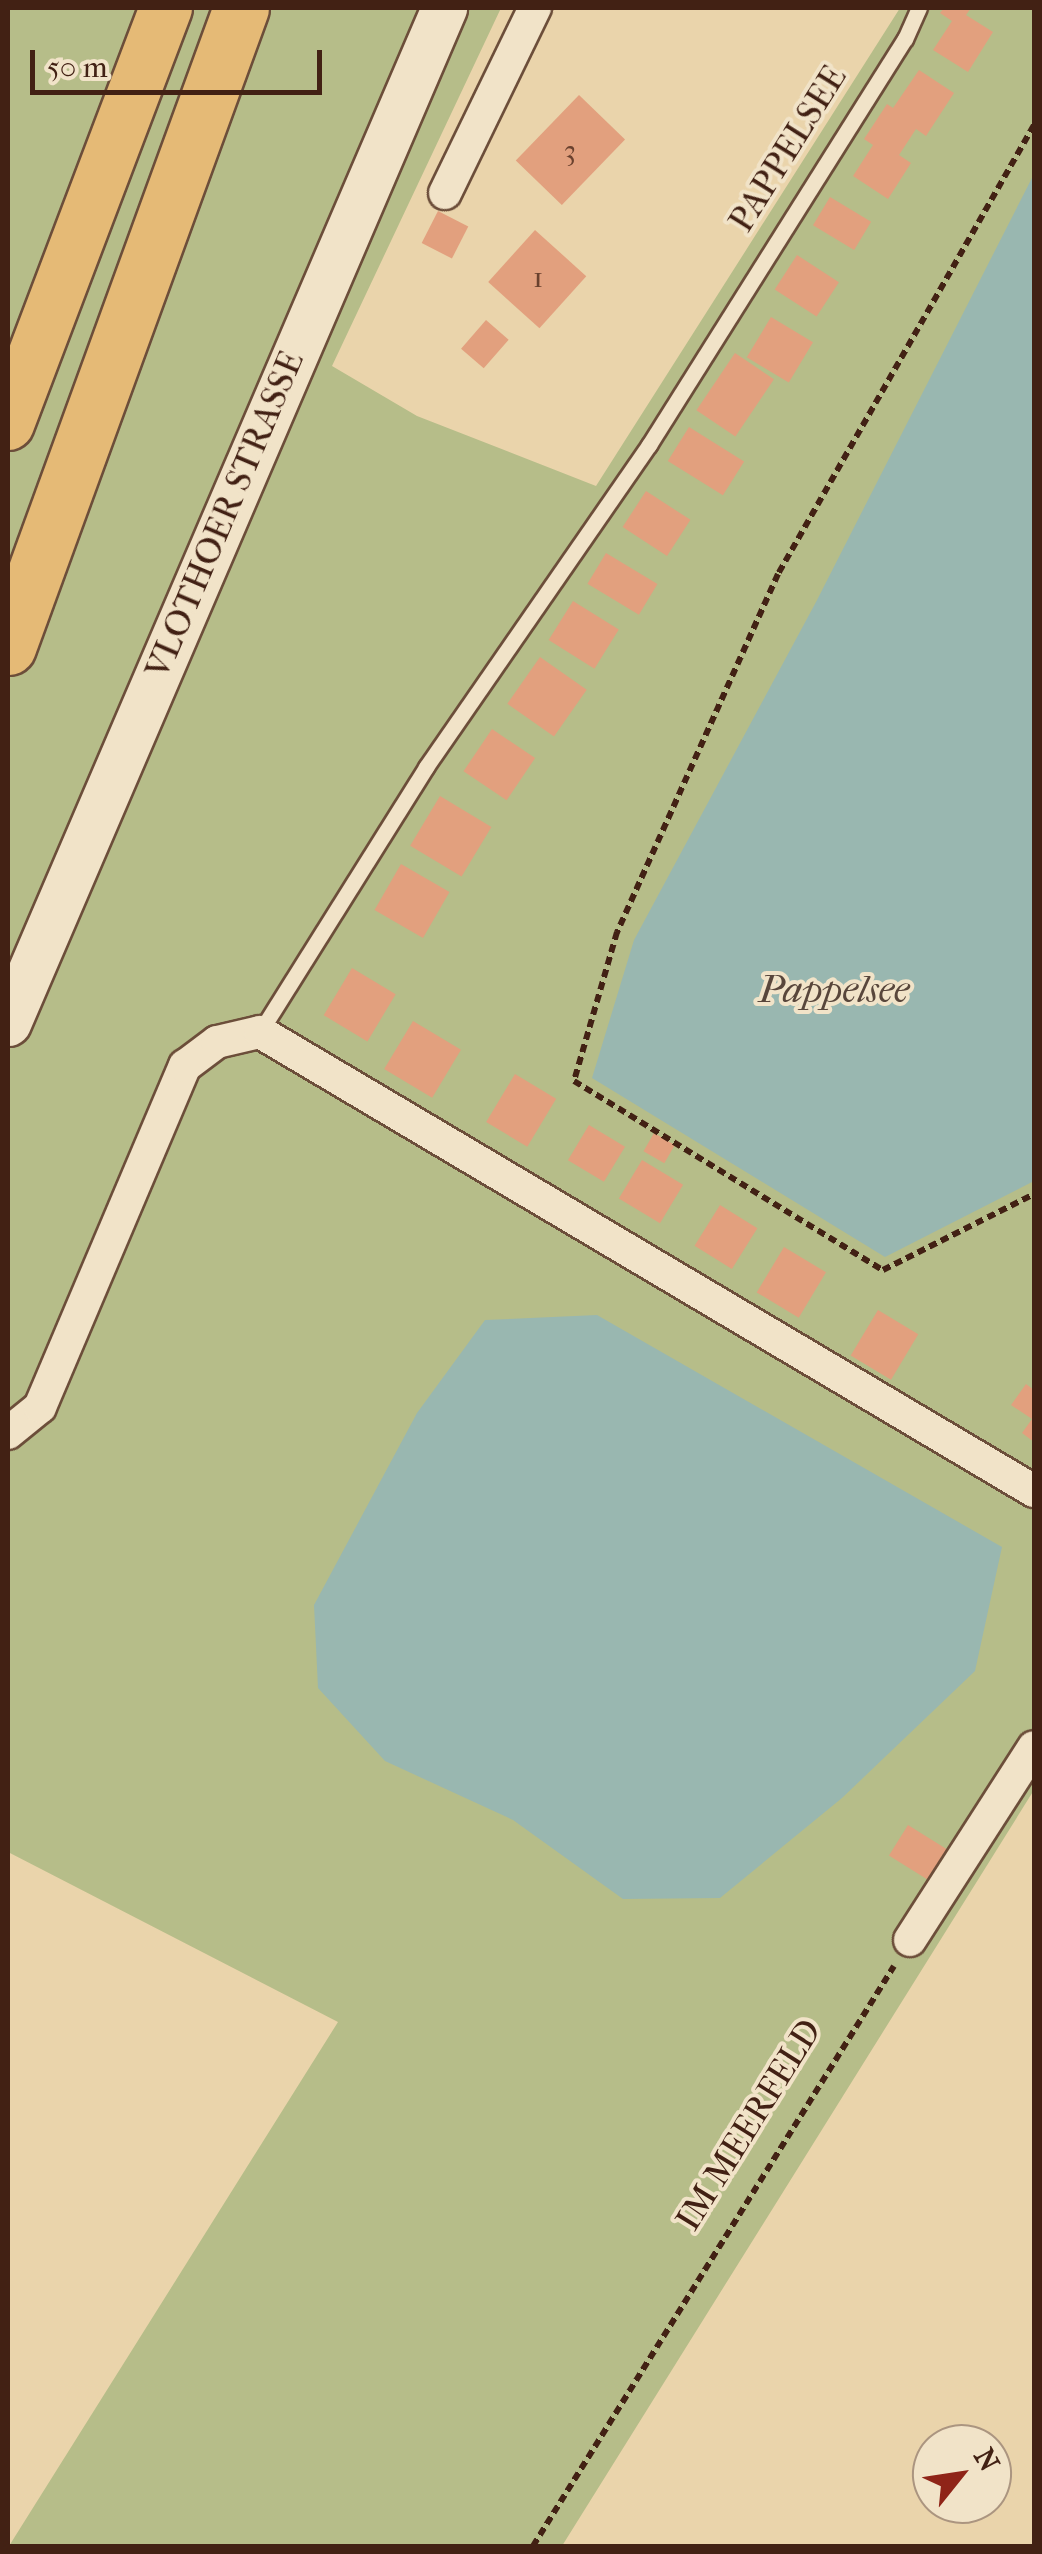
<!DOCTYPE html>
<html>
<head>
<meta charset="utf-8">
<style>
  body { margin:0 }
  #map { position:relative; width:1042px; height:2554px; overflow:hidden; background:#ead4ab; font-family:"IM FELL French Canon",serif }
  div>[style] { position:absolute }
  .green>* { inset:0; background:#b6bd89 }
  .water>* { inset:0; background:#99b7b0 }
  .building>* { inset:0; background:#e2a07e; transform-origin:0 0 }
  .path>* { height:6px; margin-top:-3px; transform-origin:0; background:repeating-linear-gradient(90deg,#422114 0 8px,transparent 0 13px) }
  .roads { filter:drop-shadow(2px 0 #6c4e3a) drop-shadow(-2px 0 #6c4e3a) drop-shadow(0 2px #6c4e3a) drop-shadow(0 -2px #6c4e3a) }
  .service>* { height:15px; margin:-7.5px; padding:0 7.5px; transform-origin:7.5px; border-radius:7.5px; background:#f1e3c8 }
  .minor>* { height:32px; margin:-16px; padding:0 16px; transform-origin:16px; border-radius:16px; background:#f1e3c8 }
  .secondary>* { height:45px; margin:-22.5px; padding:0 22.5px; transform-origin:22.5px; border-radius:22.5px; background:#f1e3c8 }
  .trunk>* { height:52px; margin:-26px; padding:0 26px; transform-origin:26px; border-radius:26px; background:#e5ba76 }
  .motorway>* { height:55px; margin:-27.5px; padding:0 27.5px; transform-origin:27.5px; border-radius:27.5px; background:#e5ba76 }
  span { translate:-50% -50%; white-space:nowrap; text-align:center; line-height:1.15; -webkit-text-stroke:8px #f1e3c8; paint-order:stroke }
  .number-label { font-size:30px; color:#6a412e }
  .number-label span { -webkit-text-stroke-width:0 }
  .street-label { font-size:35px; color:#422114 }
  .water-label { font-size:38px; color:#58463b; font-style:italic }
  .frame { position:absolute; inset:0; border:10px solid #422114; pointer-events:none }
  .north { position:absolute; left:912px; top:2424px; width:100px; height:100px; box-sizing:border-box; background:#f1e3c8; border:2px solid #ab9580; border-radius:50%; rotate:60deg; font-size:28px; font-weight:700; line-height:40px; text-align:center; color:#422114 }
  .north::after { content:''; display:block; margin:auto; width:35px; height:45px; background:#8f2418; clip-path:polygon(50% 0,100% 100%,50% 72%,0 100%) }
  .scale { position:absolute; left:30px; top:50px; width:292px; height:45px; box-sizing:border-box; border:5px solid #422114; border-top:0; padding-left:12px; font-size:30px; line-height:35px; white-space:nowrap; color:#422114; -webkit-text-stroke:8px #f1e3c8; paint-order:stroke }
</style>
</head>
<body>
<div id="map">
  <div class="green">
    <i style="clip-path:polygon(8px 8px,501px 8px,332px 366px,417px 416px,596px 486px,900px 8px,1034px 8px,1034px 1790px,562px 2546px,9px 2546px,338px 2022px,8px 1852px)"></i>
  </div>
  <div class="water">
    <i style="clip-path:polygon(1034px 174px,1034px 1181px,885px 1257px,592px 1078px,634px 940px,816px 602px)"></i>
    <i style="clip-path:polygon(597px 1315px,1002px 1547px,975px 1671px,842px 1798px,720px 1898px,623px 1899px,513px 1820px,385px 1761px,318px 1688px,314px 1605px,417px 1413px,485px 1320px)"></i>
  </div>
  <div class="building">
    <i style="clip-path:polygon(944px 8px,971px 8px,966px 15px,993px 32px,968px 72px,933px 50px,952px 21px,940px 13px)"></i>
    <i style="clip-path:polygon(919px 70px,954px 93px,926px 136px,916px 129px,899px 155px,911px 163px,888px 199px,853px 176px,873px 145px,864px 139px,887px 104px,893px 108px)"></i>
    <i style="left:579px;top:95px;width:64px;height:91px;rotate:44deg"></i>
    <i style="left:830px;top:197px;width:48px;height:33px;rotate:31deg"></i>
    <i style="left:438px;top:211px;width:34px;height:36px;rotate:27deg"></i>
    <i style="left:535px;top:230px;width:69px;height:70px;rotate:42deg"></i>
    <i style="left:797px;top:255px;width:50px;height:41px;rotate:33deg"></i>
    <i style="left:771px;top:317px;width:49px;height:47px;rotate:31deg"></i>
    <i style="left:486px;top:320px;width:30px;height:38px;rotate:41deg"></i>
    <i style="left:735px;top:353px;width:47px;height:69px;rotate:34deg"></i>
    <i style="left:689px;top:427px;width:65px;height:40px;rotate:32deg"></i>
    <i style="left:646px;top:491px;width:53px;height:43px;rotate:33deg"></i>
    <i style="left:606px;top:553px;width:60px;height:36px;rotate:31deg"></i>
    <i style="left:573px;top:601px;width:54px;height:46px;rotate:32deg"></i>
    <i style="left:540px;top:657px;width:57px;height:57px;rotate:35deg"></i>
    <i style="left:492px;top:729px;width:52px;height:51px;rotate:34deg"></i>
    <i style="left:440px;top:796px;width:60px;height:58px;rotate:31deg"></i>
    <i style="left:401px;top:864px;width:56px;height:53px;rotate:30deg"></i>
    <i style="left:352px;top:968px;width:51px;height:55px;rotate:31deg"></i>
    <i style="left:413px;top:1021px;width:56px;height:56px;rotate:31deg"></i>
    <i style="left:515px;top:1074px;width:48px;height:56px;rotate:31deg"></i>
    <i style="left:589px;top:1125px;width:42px;height:41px;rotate:31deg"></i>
    <i style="left:654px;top:1133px;width:24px;height:21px;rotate:30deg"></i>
    <i style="left:642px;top:1160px;width:48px;height:45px;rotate:31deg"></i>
    <i style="left:720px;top:1205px;width:44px;height:48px;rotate:32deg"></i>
    <i style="left:784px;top:1247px;width:49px;height:53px;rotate:31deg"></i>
    <i style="left:878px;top:1310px;width:47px;height:53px;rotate:31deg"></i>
    <i style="clip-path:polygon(1026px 1384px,1034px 1390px,1034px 1442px,1022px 1433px,1032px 1419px,1011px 1405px)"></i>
    <i style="left:908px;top:1825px;width:51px;height:36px;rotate:32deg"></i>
  </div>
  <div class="path">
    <i style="left:1034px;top:125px;width:517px;rotate:119.69deg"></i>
    <i style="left:778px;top:574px;width:393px;rotate:114.2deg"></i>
    <i style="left:617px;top:932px;width:155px;rotate:106.1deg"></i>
    <i style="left:574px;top:1081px;width:362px;rotate:31.5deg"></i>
    <i style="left:883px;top:1270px;width:169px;rotate:-26.7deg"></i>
    <i style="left:533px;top:2546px;width:683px;rotate:-58.1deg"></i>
  </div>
  <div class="roads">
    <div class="service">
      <i style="left:260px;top:1032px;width:313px;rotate:-57.9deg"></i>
      <i style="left:426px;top:767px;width:392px;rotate:-55.3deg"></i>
      <i style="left:649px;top:445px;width:480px;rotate:-57.8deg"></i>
      <i style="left:905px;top:39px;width:34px;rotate:-66deg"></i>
    </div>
    <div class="minor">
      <i style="left:445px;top:193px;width:206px;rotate:-64.1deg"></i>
      <i style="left:8px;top:1433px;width:41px;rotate:-39.1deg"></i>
      <i style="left:40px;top:1407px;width:371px;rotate:-67deg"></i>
      <i style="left:185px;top:1066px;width:40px;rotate:-37deg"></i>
      <i style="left:217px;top:1042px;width:44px;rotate:-13.1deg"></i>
      <i style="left:260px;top:1032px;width:900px;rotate:30.67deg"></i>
      <i style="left:910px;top:1940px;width:229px;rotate:-57.3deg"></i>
    </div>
    <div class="secondary">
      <i style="left:8px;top:1023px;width:1105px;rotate:-66.75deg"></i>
    </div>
    <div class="trunk">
      <i style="left:8px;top:424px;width:445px;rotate:-69.2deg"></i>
    </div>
    <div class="motorway">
      <i style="left:8px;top:647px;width:680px;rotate:-69.97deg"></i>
    </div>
  </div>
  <div class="number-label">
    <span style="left:570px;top:151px">3</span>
    <span style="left:538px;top:278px">1</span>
  </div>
  <div class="street-label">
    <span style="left:788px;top:149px;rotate:-58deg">PAPPELSEE</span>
    <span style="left:225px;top:515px;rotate:-67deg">VLOTHOER STRASSE</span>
    <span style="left:749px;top:2125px;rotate:-58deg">IM MEERFELD</span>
  </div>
  <div class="water-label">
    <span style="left:834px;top:990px">Pappelsee</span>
  </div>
  <div class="frame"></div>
  <div class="north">N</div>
  <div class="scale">50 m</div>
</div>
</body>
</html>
